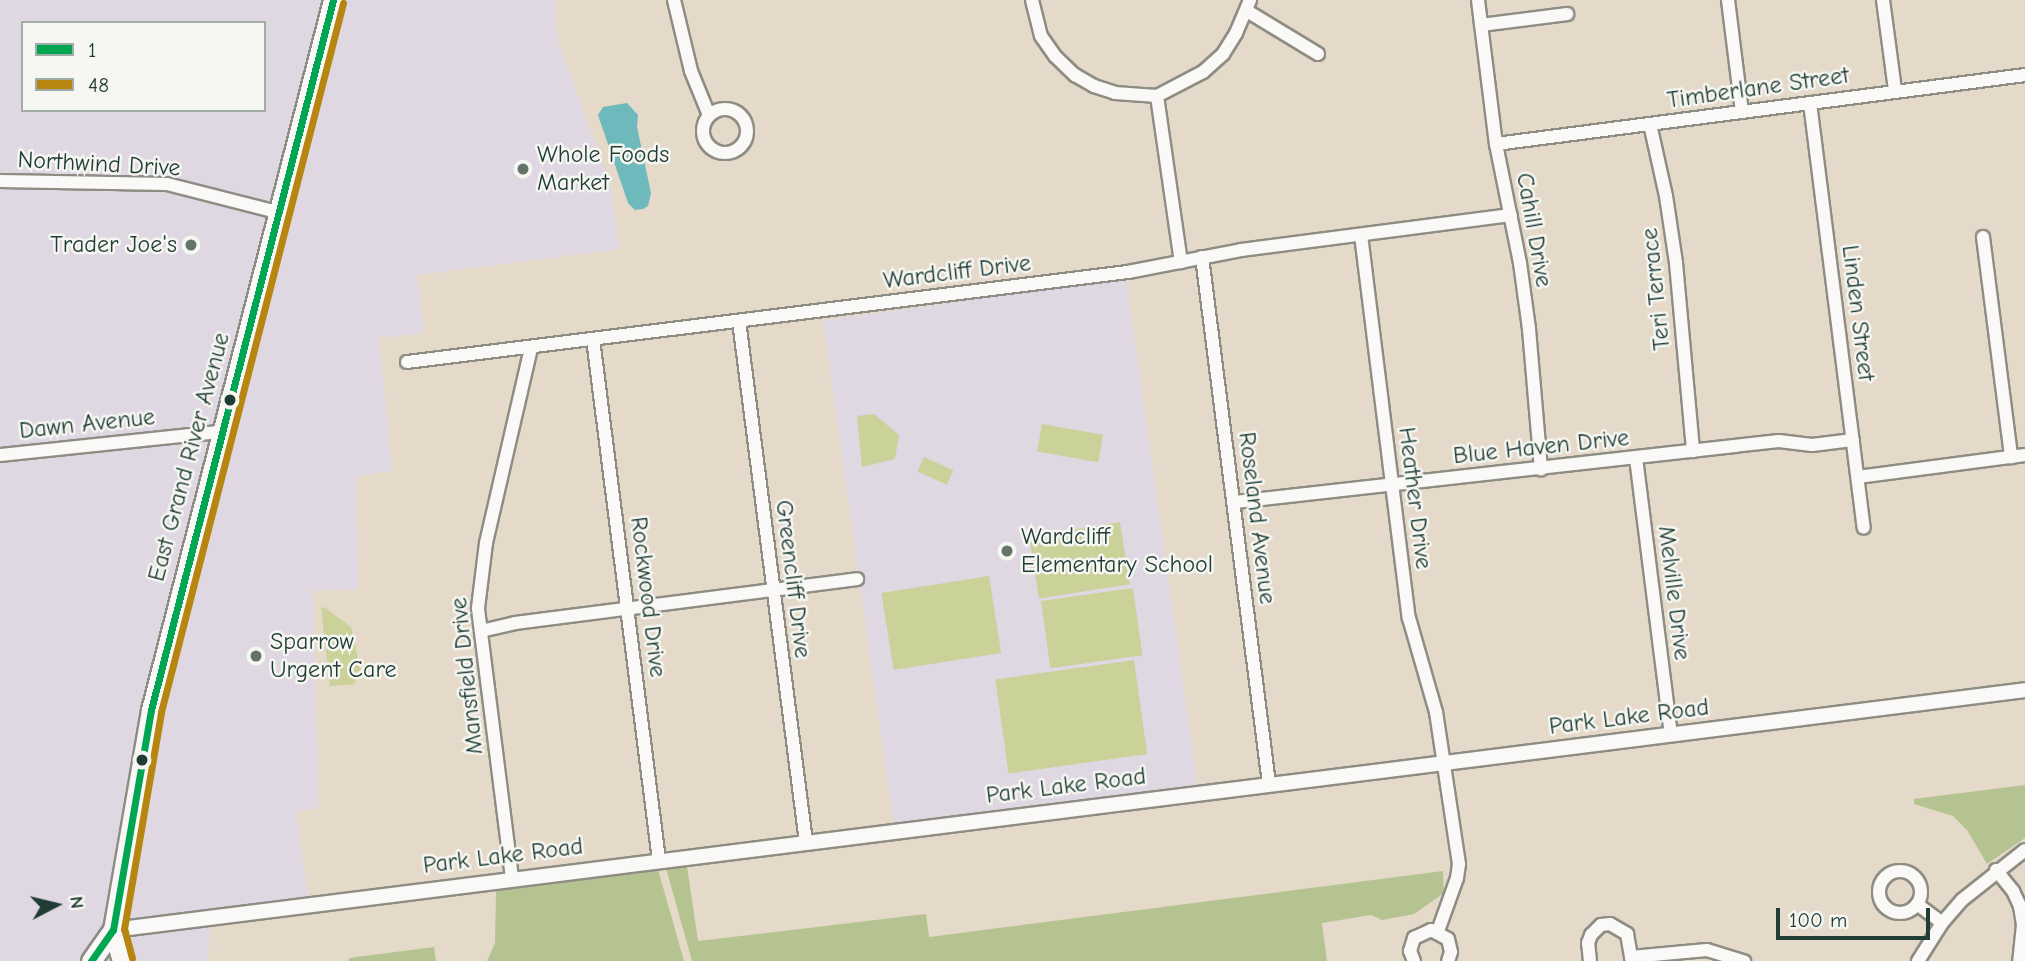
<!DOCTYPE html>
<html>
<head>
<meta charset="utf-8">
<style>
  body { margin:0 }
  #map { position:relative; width:2025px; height:961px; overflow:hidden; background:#e5dac9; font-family:"Comic Neue",sans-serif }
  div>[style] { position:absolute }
  .built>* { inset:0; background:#dfd8e2; transform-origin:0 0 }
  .green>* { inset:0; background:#cad299; transform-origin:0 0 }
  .forest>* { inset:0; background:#b5c391 }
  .water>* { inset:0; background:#6db9bb }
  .roads { filter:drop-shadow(2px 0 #8d8d83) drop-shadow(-2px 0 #8d8d83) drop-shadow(0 2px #8d8d83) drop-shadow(0 -2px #8d8d83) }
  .minor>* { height:12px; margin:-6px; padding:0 6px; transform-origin:6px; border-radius:6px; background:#fbf9f7 }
  .minor>.ring { margin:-6px; padding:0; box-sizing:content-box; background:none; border:12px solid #fbf9f7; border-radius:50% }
  .tertiary>* { height:14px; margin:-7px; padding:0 7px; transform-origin:7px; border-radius:7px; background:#fbf9f7 }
  .primary>* { height:19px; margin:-9.5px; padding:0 9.5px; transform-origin:9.5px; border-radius:9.5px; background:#fbf9f7 }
  .bus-1>* { height:7px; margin:-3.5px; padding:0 3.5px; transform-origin:3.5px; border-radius:3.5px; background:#00a651 }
  .bus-2>* { height:7px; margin:-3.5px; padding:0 3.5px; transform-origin:3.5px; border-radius:3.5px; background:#b68610 }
  .dots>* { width:19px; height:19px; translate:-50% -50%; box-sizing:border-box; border:4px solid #f6f6f2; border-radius:50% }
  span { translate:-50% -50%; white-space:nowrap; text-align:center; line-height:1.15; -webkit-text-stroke:5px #f6f6f2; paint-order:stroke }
  .street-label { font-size:24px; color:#1f3d34 }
  .poi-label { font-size:24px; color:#1f3d34 }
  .left { translate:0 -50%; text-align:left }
  .right { translate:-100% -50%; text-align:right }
  .legend { position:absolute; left:21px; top:21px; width:245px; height:91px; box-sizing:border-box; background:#f6f6f2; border:2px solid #a0aca6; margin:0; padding:9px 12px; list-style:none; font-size:21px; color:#1f3d34 }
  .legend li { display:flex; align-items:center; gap:14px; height:35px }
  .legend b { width:35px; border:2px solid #a0aca6 }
  .north { position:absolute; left:21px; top:870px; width:70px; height:70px; -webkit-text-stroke:5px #f6f6f2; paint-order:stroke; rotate:83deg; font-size:19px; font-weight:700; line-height:28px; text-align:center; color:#1f3d34 }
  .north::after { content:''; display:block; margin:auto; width:24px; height:32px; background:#1f3d34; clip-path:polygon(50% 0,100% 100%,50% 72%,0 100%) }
  .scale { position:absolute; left:1776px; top:908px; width:154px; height:32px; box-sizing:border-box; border:4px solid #1f3d34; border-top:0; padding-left:9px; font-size:21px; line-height:24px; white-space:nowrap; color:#1f3d34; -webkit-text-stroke:5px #f6f6f2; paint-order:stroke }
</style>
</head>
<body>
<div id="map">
  <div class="built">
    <i style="clip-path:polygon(evenodd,0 0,554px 0,558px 42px,611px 187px,619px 249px,417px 275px,424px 333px,379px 338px,392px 471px,357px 476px,358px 589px,313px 591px,319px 808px,296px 811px,308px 897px,211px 908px,208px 961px,0 961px,0 0,23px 23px,264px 23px,264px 110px,23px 110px,23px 23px)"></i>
    <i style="left:1126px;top:278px;width:511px;height:306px;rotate:82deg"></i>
  </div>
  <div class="green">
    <i style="clip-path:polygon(874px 414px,899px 435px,895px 459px,862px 467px,857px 416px)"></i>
    <i style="left:1042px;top:424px;width:62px;height:28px;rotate:10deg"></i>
    <i style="left:924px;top:457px;width:32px;height:16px;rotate:24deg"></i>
    <i style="left:1120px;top:522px;width:63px;height:92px;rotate:81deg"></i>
    <i style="left:989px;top:576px;width:78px;height:109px;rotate:81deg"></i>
    <i style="left:1133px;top:588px;width:68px;height:93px;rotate:82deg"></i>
    <i style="clip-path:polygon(324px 607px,351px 627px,361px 671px,354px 684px,330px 686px,321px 608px)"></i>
    <i style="left:1134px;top:660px;width:95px;height:140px;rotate:82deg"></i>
  </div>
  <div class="forest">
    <i style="clip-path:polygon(2025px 785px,2025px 838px,1987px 864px,1967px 830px,1953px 816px,1914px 804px,1914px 799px)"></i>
    <i style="clip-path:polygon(657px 866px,684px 961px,487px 961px,495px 943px,496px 891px)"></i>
    <i style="clip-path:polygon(687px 866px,698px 941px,926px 914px,929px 937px,1443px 871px,1444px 893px,1414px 914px,1382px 920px,1371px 915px,1322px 923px,1327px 961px,692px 961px,666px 868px)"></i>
    <i style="clip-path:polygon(434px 947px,436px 961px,349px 961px,349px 958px)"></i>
  </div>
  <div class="water">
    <i style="clip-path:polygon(627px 103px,638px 115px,637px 127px,651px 193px,648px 206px,643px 209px,635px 210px,628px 203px,598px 115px,603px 107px)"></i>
  </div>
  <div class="roads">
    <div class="minor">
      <i style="left:674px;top:0;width:73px;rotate:76.5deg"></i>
      <i style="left:691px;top:71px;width:48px;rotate:67.8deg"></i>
      <i style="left:1032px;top:0;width:37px;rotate:76deg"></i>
      <i style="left:1041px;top:36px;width:24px;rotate:55deg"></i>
      <i style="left:1055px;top:56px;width:28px;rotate:44deg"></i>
      <i style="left:1075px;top:75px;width:22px;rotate:30deg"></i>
      <i style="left:1094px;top:86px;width:22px;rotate:18deg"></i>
      <i style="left:1115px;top:93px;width:42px;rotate:4.1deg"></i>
      <i style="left:1157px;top:96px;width:52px;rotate:-27.6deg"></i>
      <i style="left:1203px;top:72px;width:27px;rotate:-42deg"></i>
      <i style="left:1223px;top:54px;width:25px;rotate:-58deg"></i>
      <i style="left:1236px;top:33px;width:36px;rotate:-67deg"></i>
      <i style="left:1478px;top:0;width:145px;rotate:82.9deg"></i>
      <i style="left:1496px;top:144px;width:121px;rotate:78.6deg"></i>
      <i style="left:1520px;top:263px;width:67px;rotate:82.2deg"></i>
      <i style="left:1529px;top:329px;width:141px;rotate:85.1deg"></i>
      <i style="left:1728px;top:0;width:113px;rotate:82.9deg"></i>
      <i style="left:1883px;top:0;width:91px;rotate:82.4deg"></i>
      <i style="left:1247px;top:11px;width:83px;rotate:31.2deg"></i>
      <i style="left:1481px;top:25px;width:87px;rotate:-7.3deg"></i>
      <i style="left:1157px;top:96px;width:168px;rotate:81.8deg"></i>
      <i style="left:1810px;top:103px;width:428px;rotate:82.8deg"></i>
      <i class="ring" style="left:703px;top:109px;width:32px;height:32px"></i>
      <i style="left:1650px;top:124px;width:74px;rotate:77.5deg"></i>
      <i style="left:1666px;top:196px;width:68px;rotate:81.5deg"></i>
      <i style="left:1676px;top:263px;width:189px;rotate:84.8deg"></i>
      <i style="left:1496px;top:144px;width:533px;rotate:-7.43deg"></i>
      <i style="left:0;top:181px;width:167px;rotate:1deg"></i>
      <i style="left:167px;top:184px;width:114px;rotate:14.3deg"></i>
      <i style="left:1361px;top:235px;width:386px;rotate:82.9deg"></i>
      <i style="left:1409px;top:618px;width:98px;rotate:74deg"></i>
      <i style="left:1436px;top:712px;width:154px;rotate:81.4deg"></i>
      <i style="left:1459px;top:864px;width:14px;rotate:98deg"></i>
      <i style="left:1457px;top:878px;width:56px;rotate:109.7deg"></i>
      <i style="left:1983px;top:237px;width:222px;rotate:82.7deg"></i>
      <i style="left:1202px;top:257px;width:531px;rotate:82.75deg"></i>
      <i style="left:739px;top:321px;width:525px;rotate:82.67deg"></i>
      <i style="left:593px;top:339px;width:525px;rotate:82.78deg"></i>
      <i style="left:407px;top:362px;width:727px;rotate:-7.12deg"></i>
      <i style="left:1128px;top:272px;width:115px;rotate:-11deg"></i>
      <i style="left:1241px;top:250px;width:272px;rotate:-7.4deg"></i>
      <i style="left:0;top:455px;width:221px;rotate:-6deg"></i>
      <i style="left:1636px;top:458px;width:279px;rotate:82.8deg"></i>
      <i style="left:1858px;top:477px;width:168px;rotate:-7.5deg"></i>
      <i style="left:1235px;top:502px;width:547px;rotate:-6.4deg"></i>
      <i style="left:1779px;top:441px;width:33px;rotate:7deg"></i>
      <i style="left:1812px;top:445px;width:41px;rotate:-7deg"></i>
      <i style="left:481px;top:631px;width:35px;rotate:-13deg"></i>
      <i style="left:515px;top:623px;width:345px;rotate:-7.3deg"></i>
      <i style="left:1996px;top:870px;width:27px;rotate:51deg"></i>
      <i style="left:2013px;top:891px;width:17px;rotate:65deg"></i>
      <i style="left:2020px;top:906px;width:19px;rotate:81deg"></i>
      <i style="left:2023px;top:925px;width:36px;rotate:96deg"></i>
      <i class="ring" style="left:1879px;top:871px;width:30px;height:30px"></i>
      <i style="left:512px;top:878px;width:272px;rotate:-97.2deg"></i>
      <i style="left:478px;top:608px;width:65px;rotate:-83deg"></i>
      <i style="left:486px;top:543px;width:200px;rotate:-77deg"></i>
      <i style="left:1917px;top:904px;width:31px;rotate:37deg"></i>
      <i style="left:1631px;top:957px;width:76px;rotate:-5.3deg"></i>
      <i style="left:1707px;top:950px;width:39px;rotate:17deg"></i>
      <i style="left:1414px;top:961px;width:11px;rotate:-112deg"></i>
      <i style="left:1410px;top:951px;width:14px;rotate:-73deg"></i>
      <i style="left:1414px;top:938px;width:19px;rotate:-25deg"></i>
      <i style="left:1431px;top:930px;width:19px;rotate:28deg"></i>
      <i style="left:1448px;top:939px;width:13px;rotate:77deg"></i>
      <i style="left:1451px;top:952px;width:9px;rotate:108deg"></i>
      <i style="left:1590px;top:961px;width:18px;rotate:-96deg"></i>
      <i style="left:1588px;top:943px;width:9px;rotate:-69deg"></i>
      <i style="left:1591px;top:935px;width:14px;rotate:-45deg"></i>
      <i style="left:1601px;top:925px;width:9px;rotate:-6deg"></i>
      <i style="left:1610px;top:924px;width:20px;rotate:30deg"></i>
      <i style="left:1627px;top:934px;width:27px;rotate:80deg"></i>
      <i style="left:1918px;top:961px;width:45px;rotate:-57.7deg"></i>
      <i style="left:1942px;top:923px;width:30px;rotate:-49deg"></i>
      <i style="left:1962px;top:900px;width:80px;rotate:-38.4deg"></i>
    </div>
    <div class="tertiary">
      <i style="left:113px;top:930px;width:1927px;rotate:-7.15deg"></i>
    </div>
    <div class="primary">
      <i style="left:91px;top:961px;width:38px;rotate:-55deg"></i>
      <i style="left:122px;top:961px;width:32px;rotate:-106deg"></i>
      <i style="left:113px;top:930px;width:223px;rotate:-80.2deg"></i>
      <i style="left:151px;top:710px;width:733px;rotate:-75.62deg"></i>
    </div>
  </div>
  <div class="bus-1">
    <i style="left:91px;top:961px;width:38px;rotate:-55deg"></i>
    <i style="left:113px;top:930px;width:223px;rotate:-80.2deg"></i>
    <i style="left:151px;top:710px;width:733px;rotate:-75.62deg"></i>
  </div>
  <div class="bus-2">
    <i style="left:132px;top:958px;width:30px;rotate:-105deg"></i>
    <i style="left:124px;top:929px;width:220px;rotate:-80.3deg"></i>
    <i style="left:161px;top:712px;width:732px;rotate:-75.6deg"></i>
  </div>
  <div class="dots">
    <i style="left:523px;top:169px;background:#647468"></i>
    <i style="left:191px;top:245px;background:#647468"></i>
    <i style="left:230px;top:400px;background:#1f3d34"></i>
    <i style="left:1007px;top:551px;background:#647468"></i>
    <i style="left:256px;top:656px;background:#647468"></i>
    <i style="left:142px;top:760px;background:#1f3d34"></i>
  </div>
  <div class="street-label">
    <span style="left:1758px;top:88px;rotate:-8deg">Timberlane Street</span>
    <span style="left:99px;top:164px;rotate:3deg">Northwind Drive</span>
    <span style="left:1534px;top:230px;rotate:80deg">Cahill Drive</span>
    <span style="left:957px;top:272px;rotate:-7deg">Wardcliff Drive</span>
    <span style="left:1656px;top:289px;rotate:-96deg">Teri Terrace</span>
    <span style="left:1858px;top:313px;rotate:83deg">Linden Street</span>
    <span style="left:87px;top:424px;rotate:-6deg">Dawn Avenue</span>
    <span style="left:1541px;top:447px;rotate:-6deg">Blue Haven Drive</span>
    <span style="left:189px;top:457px;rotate:-75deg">East Grand River Avenue</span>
    <span style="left:1415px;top:498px;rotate:83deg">Heather Drive</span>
    <span style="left:1257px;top:518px;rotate:83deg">Roseland Avenue</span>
    <span style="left:793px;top:579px;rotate:83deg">Greencliff Drive</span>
    <span style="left:1674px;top:593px;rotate:83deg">Melville Drive</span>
    <span style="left:648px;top:597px;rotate:83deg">Rockwood Drive</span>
    <span style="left:467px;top:676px;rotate:-96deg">Mansfield Drive</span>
    <span style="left:1629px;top:717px;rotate:-7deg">Park Lake Road</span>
    <span style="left:1066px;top:786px;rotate:-7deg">Park Lake Road</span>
    <span style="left:503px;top:856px;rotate:-7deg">Park Lake Road</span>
  </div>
  <div class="poi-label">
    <span class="left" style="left:537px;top:169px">Whole Foods<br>Market</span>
    <span class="right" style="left:177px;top:245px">Trader Joe's</span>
    <span class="left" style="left:1021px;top:551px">Wardcliff<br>Elementary School</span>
    <span class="left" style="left:270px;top:656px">Sparrow<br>Urgent Care</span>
  </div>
  <ul class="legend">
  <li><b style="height:9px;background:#00a651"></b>1</li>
  <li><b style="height:9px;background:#b68610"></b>48</li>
  </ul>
  <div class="north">N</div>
  <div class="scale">100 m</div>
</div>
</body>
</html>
